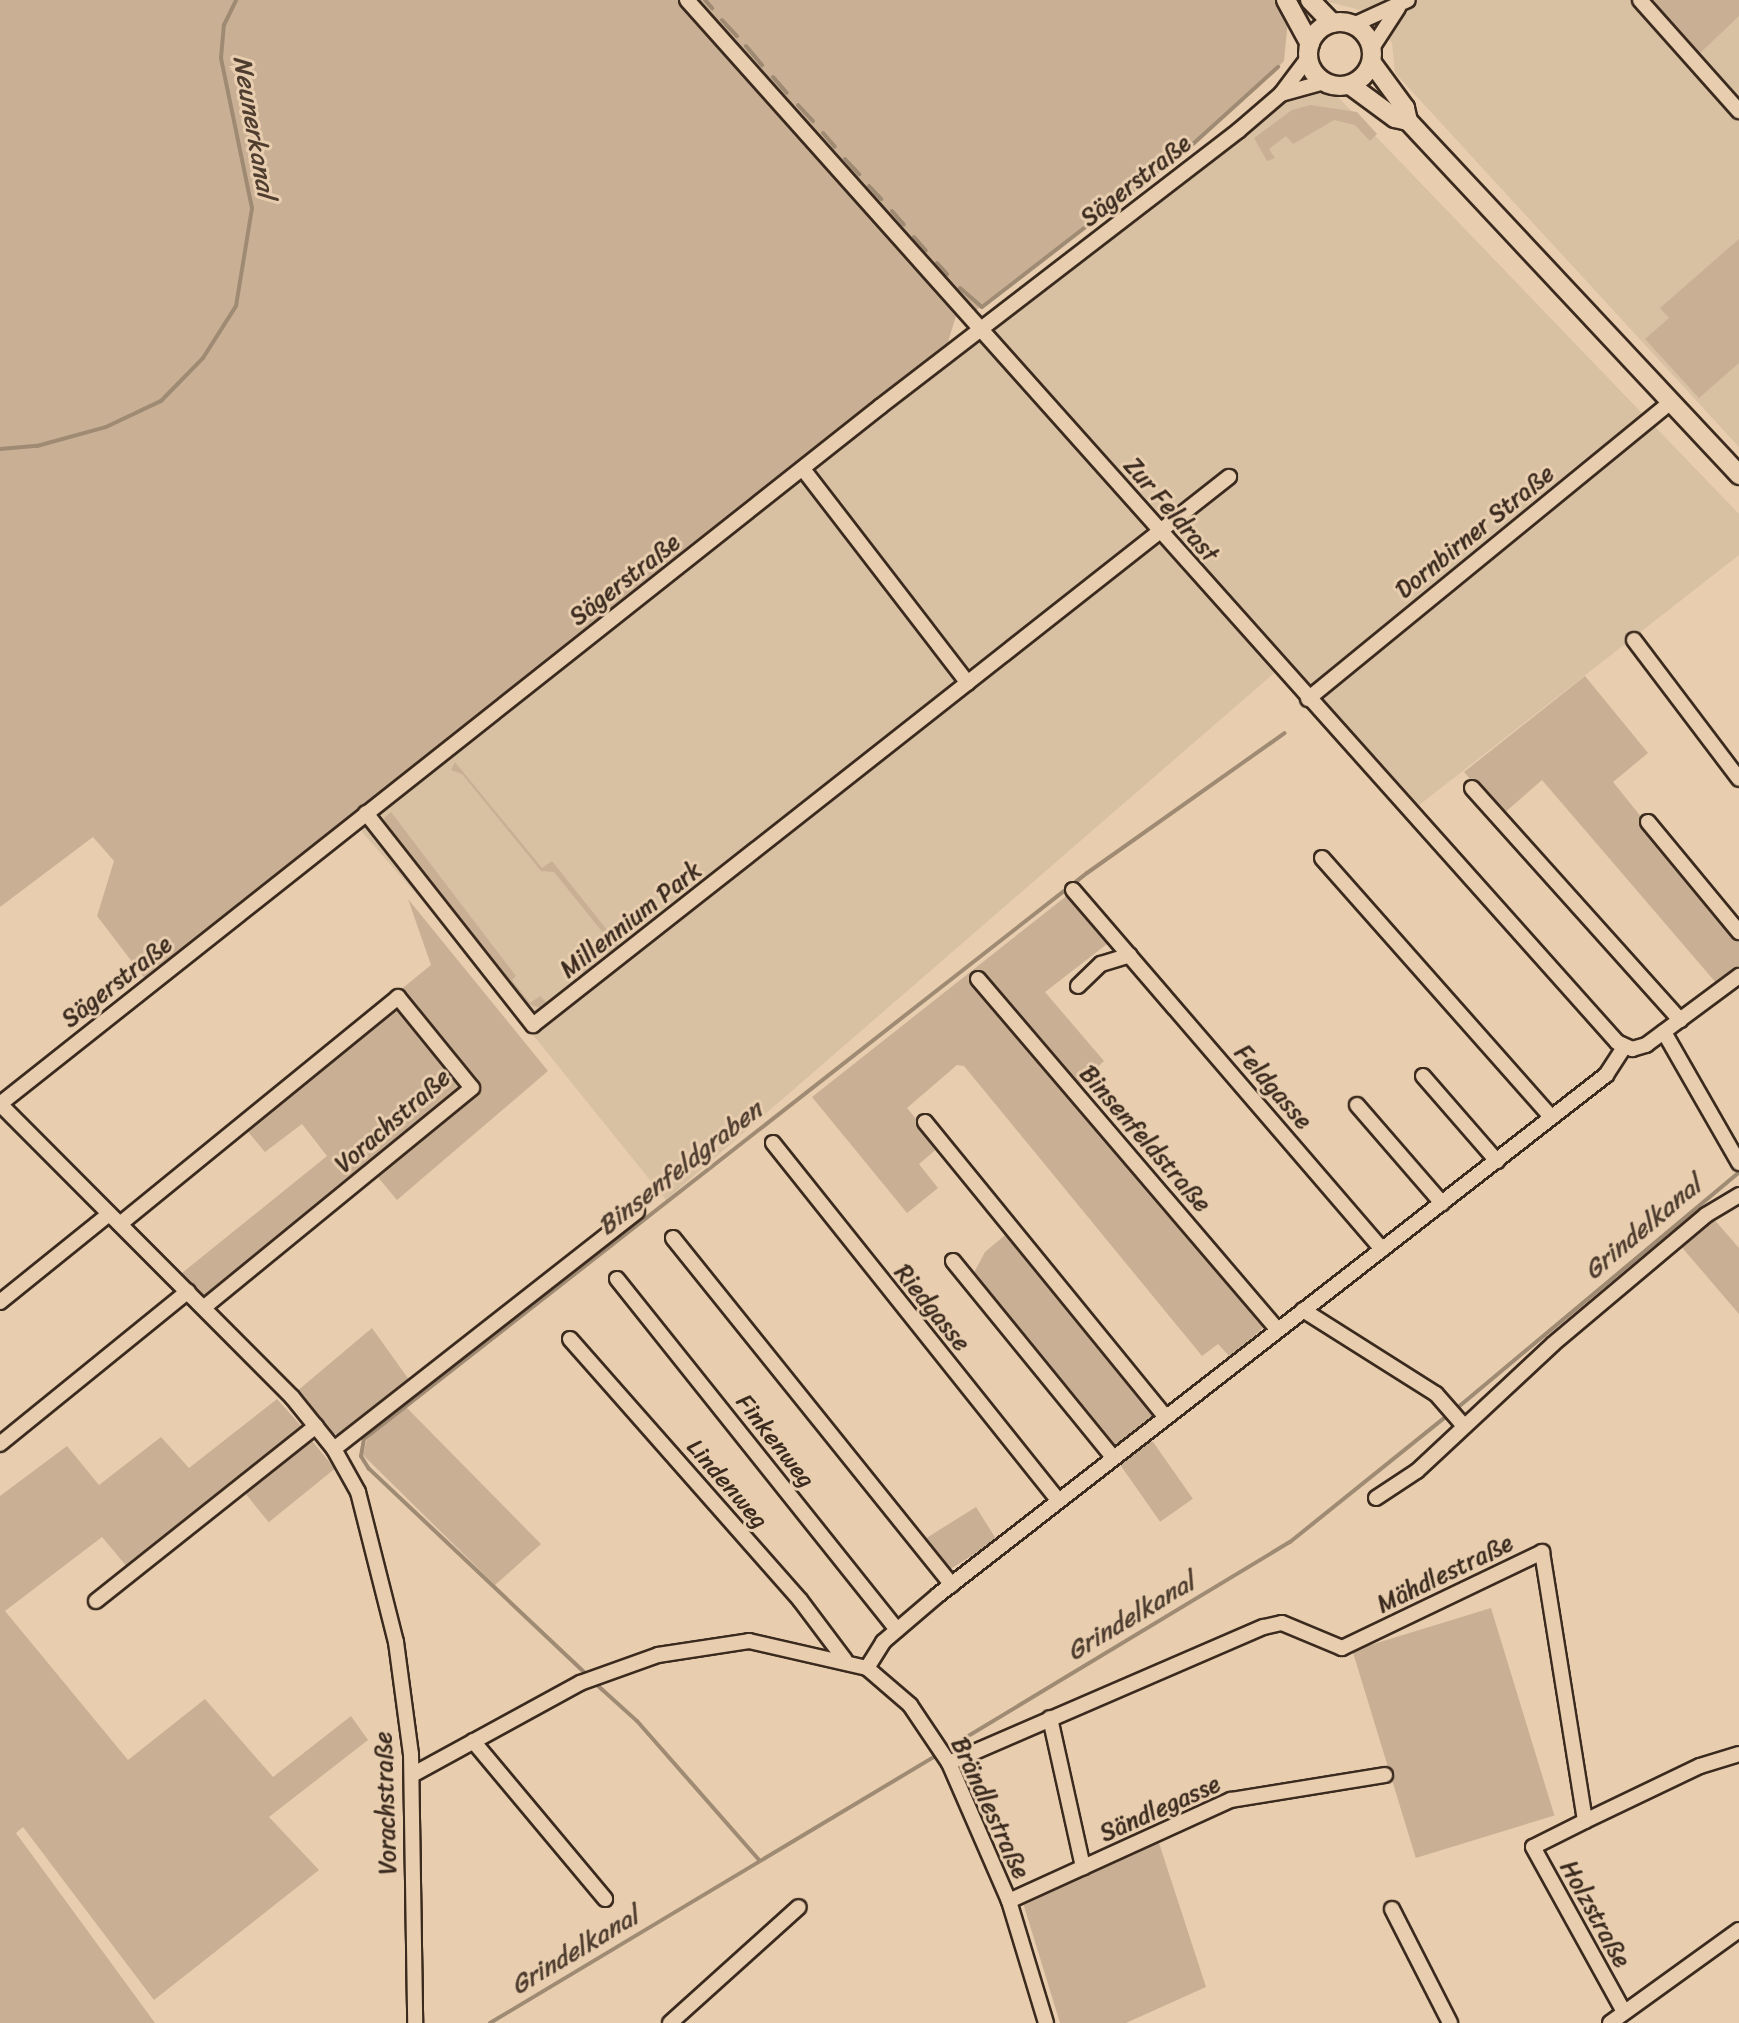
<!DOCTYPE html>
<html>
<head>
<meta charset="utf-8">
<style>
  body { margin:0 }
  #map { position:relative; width:1739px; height:2023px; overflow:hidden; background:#e8ceaf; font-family:Sriracha,sans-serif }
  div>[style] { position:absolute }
  .built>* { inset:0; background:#d8c0a2 }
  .green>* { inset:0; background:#c9b095; transform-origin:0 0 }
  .stream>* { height:4px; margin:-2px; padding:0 2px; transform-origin:2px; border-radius:2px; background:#9f8a73 }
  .roads { filter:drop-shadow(2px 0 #3b2a1e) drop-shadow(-2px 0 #3b2a1e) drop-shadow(0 2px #3b2a1e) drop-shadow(0 -2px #3b2a1e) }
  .minor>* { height:14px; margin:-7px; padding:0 7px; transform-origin:7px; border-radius:7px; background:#e8ceaf }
  .major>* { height:18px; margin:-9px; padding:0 9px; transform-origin:9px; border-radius:9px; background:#e8ceaf }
  .major>.ring { margin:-9px; padding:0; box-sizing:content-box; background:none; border:18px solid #e8ceaf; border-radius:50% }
  span { translate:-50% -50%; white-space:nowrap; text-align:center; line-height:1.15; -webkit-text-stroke:6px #e8ceaf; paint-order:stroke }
  .street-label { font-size:24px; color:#3b2a1e }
  .water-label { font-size:26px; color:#4f3d2f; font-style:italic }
</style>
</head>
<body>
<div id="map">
  <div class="built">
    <i style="clip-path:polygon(1322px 0,1739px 0,1739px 447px,1395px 73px,1392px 43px,1367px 12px)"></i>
    <i style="clip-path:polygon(1312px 70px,1739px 514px,1739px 555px,1409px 813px,1280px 668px,666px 1200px,459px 943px,362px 832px,358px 817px)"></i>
  </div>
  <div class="green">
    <i style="clip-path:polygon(0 0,681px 0,956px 316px,948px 342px,146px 980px,97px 916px,114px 861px,93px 837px,0 907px)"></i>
    <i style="clip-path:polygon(693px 0,1279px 0,1288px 20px,1284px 61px,1260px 86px,1147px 181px,974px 312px)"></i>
    <i style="clip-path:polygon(1641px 0,1739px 0,1739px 16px,1698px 55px)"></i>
    <i style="clip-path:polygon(1310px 105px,1357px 112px,1377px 134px,1370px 141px,1355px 125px,1334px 120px,1293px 144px,1286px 136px,1269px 149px,1275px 158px,1267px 161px,1254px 138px,1292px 110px)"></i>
    <i style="clip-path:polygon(1739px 239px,1739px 363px,1699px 398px,1645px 339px,1669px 318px,1660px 308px)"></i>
    <i style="clip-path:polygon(1585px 676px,1648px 753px,1613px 782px,1739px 938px,1739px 966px,1717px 984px,1542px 780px,1502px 815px,1464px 772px)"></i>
    <i style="clip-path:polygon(455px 762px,542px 868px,552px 861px,623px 950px,605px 957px,612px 944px,554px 872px,541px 871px,462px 774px,451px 770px)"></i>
    <i style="clip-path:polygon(391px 812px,516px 976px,512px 980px,530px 1003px,540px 996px,547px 1003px,583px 975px,578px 964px,583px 958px,590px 959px,595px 969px,545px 1009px,527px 1004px,388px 830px,384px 818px)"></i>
    <i style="clip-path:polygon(1069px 894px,1111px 941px,1045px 992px,1104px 1061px,1070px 1093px,1266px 1325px,1231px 1358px,1218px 1344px,1202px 1356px,964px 1066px,957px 1065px,907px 1108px,939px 1147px,919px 1164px,938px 1188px,907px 1213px,812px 1097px)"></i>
    <i style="clip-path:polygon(408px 899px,548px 1071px,397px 1200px,371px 1169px,206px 1297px,182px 1273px,327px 1156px,302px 1124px,265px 1152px,239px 1121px,431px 965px)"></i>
    <i style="clip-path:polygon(1712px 1217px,1739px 1248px,1739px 1314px,1679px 1244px)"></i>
    <i style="clip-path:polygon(1010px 1231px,1155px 1408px,1156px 1417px,1116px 1448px,971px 1278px,985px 1252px)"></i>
    <i style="clip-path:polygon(372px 1328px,410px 1381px,341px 1434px,330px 1434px,296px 1392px)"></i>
    <i style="clip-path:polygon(277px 1399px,304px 1429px,128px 1568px,102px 1537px,5px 1611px,128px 1760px,205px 1699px,273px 1777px,351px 1716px,368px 1740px,269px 1817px,319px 1870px,154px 2000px,23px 1827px,16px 1833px,155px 2023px,0 2023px,0 1496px,67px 1446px,99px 1485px,161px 1437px,189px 1468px)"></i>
    <i style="clip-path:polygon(406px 1407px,541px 1544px,495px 1585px,363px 1455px,367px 1439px)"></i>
    <i style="left:309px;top:1437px;width:41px;height:85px;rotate:51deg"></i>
    <i style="left:1151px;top:1439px;width:73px;height:40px;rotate:55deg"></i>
    <i style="left:976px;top:1507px;width:39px;height:64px;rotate:58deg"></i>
    <i style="left:1491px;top:1608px;width:217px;height:145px;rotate:73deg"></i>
    <i style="clip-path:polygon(1159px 1843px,1206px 1987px,1126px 2023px,1060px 2023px,1023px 1903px)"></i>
  </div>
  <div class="stream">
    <i style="left:705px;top:0;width:11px;rotate:49deg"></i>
    <i style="left:722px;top:20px;width:22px;rotate:47deg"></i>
    <i style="left:746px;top:46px;width:25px;rotate:50deg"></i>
    <i style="left:773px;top:77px;width:21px;rotate:49deg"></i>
    <i style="left:798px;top:105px;width:22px;rotate:47deg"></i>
    <i style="left:823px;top:133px;width:18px;rotate:49deg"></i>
    <i style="left:845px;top:159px;width:21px;rotate:47deg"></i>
    <i style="left:869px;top:186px;width:18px;rotate:47deg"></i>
    <i style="left:892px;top:211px;width:18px;rotate:49deg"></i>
    <i style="left:914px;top:237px;width:18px;rotate:49deg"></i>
    <i style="left:937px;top:263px;width:15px;rotate:48deg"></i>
    <i style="left:960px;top:288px;width:29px;rotate:41deg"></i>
    <i style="left:982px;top:307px;width:267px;rotate:-37.7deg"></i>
    <i style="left:1193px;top:144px;width:115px;rotate:-42.2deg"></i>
    <i style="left:0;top:449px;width:37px;rotate:-5deg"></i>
    <i style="left:37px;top:446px;width:72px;rotate:-15.4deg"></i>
    <i style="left:106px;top:427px;width:61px;rotate:-25.3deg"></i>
    <i style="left:161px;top:401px;width:60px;rotate:-45.7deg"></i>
    <i style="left:203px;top:358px;width:62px;rotate:-57.6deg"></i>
    <i style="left:236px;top:306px;width:99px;rotate:-80.7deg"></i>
    <i style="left:252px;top:208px;width:153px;rotate:-101.7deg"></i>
    <i style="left:221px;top:58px;width:33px;rotate:-85deg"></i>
    <i style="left:224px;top:25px;width:28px;rotate:-64deg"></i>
    <i style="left:1456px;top:1409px;width:369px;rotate:-39.9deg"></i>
    <i style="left:584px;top:1672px;width:296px;rotate:-136.6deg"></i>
    <i style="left:369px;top:1469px;width:15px;rotate:-122deg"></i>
    <i style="left:361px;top:1456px;width:17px;rotate:-80deg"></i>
    <i style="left:364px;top:1439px;width:918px;rotate:-38.06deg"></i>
    <i style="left:1087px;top:873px;width:242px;rotate:-35.3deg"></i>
    <i style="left:596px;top:1684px;width:55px;rotate:42.1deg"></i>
    <i style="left:637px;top:1721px;width:186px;rotate:48.7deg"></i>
    <i style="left:945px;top:1750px;width:403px;rotate:-31.1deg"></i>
    <i style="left:1290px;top:1542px;width:204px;rotate:-38.8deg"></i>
    <i style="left:490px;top:2023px;width:521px;rotate:-30.94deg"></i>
  </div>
  <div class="roads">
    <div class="minor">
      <i style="left:687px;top:0;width:1397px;rotate:48.25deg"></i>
      <i style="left:1617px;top:1042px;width:17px;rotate:25deg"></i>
      <i style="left:1632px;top:1049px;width:15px;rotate:-16deg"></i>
      <i style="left:1646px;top:1045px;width:116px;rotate:-36.6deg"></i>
      <i style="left:1640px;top:0;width:149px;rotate:48.3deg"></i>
      <i style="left:1353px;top:25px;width:60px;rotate:-24.4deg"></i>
      <i style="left:1372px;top:48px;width:48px;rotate:-57deg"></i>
      <i style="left:1281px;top:94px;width:45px;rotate:-15.6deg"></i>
      <i style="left:803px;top:469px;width:270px;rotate:52.4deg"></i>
      <i style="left:1634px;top:640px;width:174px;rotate:52.9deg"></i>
      <i style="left:1308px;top:699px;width:470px;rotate:-39.3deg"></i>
      <i style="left:1472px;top:788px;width:312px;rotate:48.1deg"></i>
      <i style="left:366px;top:813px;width:270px;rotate:51.8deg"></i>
      <i style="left:533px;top:1025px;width:886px;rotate:-38.22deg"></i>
      <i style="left:1648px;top:822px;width:143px;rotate:50.4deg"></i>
      <i style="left:1322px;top:858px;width:346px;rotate:48.5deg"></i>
      <i style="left:1073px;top:890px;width:474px;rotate:49.3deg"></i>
      <i style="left:978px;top:979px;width:460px;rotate:49.5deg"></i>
      <i style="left:1078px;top:986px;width:32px;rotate:-44deg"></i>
      <i style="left:1101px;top:964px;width:30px;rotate:-17deg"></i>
      <i style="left:1664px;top:1032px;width:151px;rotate:60.2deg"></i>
      <i style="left:1423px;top:1076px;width:113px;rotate:49deg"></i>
      <i style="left:0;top:1104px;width:1124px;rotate:-38.39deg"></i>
      <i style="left:881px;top:406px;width:451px;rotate:-37.6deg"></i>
      <i style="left:1238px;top:131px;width:57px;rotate:-40.7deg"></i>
      <i style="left:1281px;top:94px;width:45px;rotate:-53.1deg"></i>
      <i style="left:0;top:1104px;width:414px;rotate:45.1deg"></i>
      <i style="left:292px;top:1397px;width:67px;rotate:51.1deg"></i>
      <i style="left:334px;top:1449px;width:49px;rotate:60.8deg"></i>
      <i style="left:358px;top:1492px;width:155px;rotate:75.8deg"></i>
      <i style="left:396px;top:1642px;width:113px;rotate:82.4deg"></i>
      <i style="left:411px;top:1754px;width:269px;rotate:89.1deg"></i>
      <i style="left:1357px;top:1105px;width:130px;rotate:49.1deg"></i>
      <i style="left:925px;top:1122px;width:380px;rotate:50.8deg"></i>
      <i style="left:773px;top:1143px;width:457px;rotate:51.4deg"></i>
      <i style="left:120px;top:1224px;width:359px;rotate:-39.2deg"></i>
      <i style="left:398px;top:997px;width:117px;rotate:50.9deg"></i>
      <i style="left:472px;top:1088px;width:346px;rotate:140.7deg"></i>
      <i style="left:673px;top:1238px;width:445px;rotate:51.2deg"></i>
      <i style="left:953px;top:1261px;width:253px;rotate:50.8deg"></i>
      <i style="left:617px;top:1279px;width:449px;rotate:51.4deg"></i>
      <i style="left:0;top:1302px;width:140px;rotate:-38.9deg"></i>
      <i style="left:1303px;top:1310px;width:157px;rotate:32.3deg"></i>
      <i style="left:1436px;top:1394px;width:43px;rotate:48.8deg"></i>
      <i style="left:570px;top:1339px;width:348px;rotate:48.6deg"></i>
      <i style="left:800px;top:1600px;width:75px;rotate:53.1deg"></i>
      <i style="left:0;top:1444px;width:242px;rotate:-39.1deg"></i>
      <i style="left:334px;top:1449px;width:385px;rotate:-38.1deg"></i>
      <i style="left:1376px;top:1498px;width:49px;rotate:-33.4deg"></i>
      <i style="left:1417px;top:1471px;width:186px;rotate:-43deg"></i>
      <i style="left:1553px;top:1344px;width:200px;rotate:-40.1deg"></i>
      <i style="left:1706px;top:1215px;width:39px;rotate:-31deg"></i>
      <i style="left:96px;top:1601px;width:281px;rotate:-38.5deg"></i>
      <i style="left:867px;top:1668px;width:31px;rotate:-58deg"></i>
      <i style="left:883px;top:1642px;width:72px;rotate:-40.5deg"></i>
      <i style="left:938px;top:1595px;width:847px;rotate:-37.9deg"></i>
      <i style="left:1606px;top:1075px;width:33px;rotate:-57deg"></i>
      <i style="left:1050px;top:1718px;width:153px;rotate:77.5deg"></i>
      <i style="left:473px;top:1741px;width:206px;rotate:50.1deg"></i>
      <i style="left:949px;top:1763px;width:343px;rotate:-23.4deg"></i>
      <i style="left:1264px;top:1627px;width:18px;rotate:-13deg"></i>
      <i style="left:1282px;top:1623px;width:65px;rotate:22.6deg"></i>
      <i style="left:1342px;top:1648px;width:222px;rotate:-25.6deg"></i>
      <i style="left:1542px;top:1552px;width:272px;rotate:80.9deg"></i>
      <i style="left:1585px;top:1821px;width:127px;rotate:-25.6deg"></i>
      <i style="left:1700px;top:1766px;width:41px;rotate:-17.1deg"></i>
      <i style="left:412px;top:1775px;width:192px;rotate:-28.7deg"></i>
      <i style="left:580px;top:1683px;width:83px;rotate:-19.7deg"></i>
      <i style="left:658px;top:1655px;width:92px;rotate:-8.7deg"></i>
      <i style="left:749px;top:1641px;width:121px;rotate:12.9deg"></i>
      <i style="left:867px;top:1668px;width:57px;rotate:40.7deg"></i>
      <i style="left:910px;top:1705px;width:70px;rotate:56.1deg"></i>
      <i style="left:949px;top:1763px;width:150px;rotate:66.5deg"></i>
      <i style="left:1009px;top:1901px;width:127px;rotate:73.1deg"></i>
      <i style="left:1585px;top:1821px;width:58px;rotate:153.4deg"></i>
      <i style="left:1533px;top:1847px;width:186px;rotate:61.1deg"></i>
      <i style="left:1009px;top:1901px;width:244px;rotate:-24.5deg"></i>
      <i style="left:1231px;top:1800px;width:156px;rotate:-9.2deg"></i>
      <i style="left:1392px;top:1909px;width:128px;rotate:63deg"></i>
      <i style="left:670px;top:2023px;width:173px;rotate:-42deg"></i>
      <i style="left:1610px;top:2023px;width:159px;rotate:-35.8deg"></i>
    </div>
    <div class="major">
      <i style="left:1286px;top:0;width:50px;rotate:61.4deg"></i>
      <i style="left:1310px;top:0;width:32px;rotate:46deg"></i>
      <i class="ring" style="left:1308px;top:22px;width:46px;height:46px"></i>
      <i style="left:1372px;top:63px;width:56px;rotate:53.7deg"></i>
      <i style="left:1405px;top:108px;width:13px;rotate:77deg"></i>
      <i style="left:1408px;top:121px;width:485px;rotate:46.9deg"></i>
      <i style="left:1350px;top:85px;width:56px;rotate:36.3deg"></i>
      <i style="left:1395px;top:118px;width:13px;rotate:13deg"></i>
    </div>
  </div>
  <div class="street-label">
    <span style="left:1136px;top:181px;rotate:-38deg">Sägerstraße</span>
    <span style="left:1171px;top:510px;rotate:49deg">Zur Feldrast</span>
    <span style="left:1475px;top:532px;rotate:-39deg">Dornbirner Straße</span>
    <span style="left:625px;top:580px;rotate:-38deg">Sägerstraße</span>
    <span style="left:631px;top:920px;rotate:-38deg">Millennium Park</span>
    <span style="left:117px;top:982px;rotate:-38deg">Sägerstraße</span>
    <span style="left:1273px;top:1087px;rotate:49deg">Feldgasse</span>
    <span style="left:393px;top:1121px;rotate:-41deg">Vorachstraße</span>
    <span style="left:1145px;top:1139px;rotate:49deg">Binsenfeldstraße</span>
    <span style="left:932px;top:1308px;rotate:51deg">Riedgasse</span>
    <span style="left:775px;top:1441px;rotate:52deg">Finkenweg</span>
    <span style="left:727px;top:1484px;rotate:49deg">Lindenweg</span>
    <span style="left:1445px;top:1574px;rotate:-26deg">Mähdlestraße</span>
    <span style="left:386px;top:1803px;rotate:-92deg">Vorachstraße</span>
    <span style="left:990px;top:1808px;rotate:65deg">Brändlestraße</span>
    <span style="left:1160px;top:1809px;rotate:-24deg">Sändlegasse</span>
    <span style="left:1595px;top:1914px;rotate:61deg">Holzstraße</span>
  </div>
  <div class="water-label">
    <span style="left:254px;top:127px;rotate:80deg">Neunerkanal</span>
    <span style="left:680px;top:1168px;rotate:-38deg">Binsenfeldgraben</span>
    <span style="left:1643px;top:1228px;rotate:-40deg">Grindelkanal</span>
    <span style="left:1131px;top:1617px;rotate:-31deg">Grindelkanal</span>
    <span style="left:575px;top:1951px;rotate:-31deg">Grindelkanal</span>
  </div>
</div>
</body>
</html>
